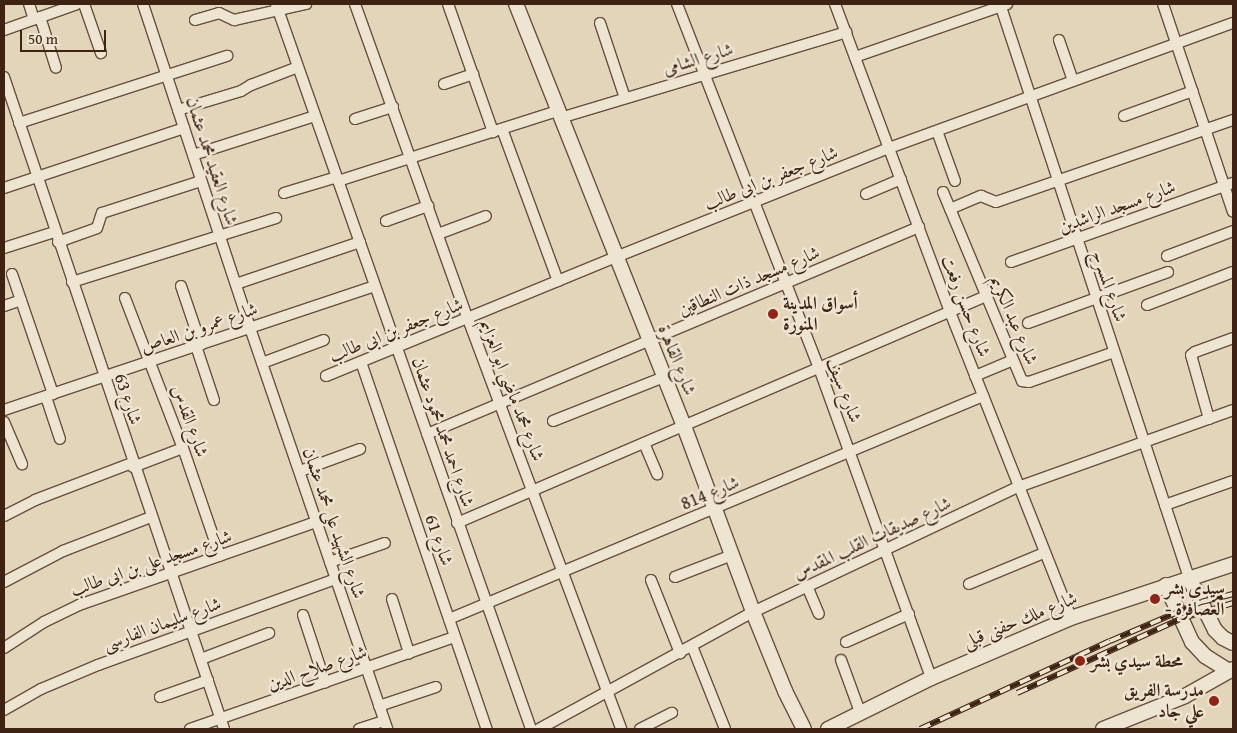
<!DOCTYPE html>
<html>
<head>
<meta charset="utf-8">
<style>
  body { margin:0 }
  #map { position:relative; width:1237px; height:733px; overflow:hidden; background:#e3d5b9; font-family:"Gentium Book Plus",Amiri,serif }
  div>[style] { position:absolute }
  .roads { filter:drop-shadow(1px 0 #674f3c) drop-shadow(-1px 0 #674f3c) drop-shadow(0 1px #674f3c) drop-shadow(0 -1px #674f3c) }
  .street>* { height:10px; margin:-5px; padding:0 5px; transform-origin:5px; border-radius:5px; background:#ede4d2 }
  .secondary>* { height:14px; margin:-7px; padding:0 7px; transform-origin:7px; border-radius:7px; background:#ede4d2 }
  .rail>* { height:5.5px; margin-top:-2.75px; transform-origin:0; background:repeating-linear-gradient(90deg,#ede4d2 0 11px,#3e2212 0 22px); box-sizing:border-box; border-block:1px solid #3e2212 }
  .dots>* { width:14px; height:14px; translate:-50% -50%; box-sizing:border-box; border:2px solid #ede4d2; border-radius:50% }
  span { translate:-50% -50%; white-space:nowrap; text-align:center; line-height:1.15; -webkit-text-stroke:5px #ede4d2; paint-order:stroke }
  .street-label { font-size:18px; color:#3e2212 }
  .poi-label { font-size:18px; color:#3e2212; font-weight:700 }
  .left { translate:0 -50%; text-align:left }
  .right { translate:-100% -50%; text-align:right }
  .frame { position:absolute; inset:0; border:5px solid #3e2212; pointer-events:none }
  .scale { position:absolute; left:20px; top:30px; width:86px; height:22px; box-sizing:border-box; border:2px solid #3e2212; border-top:0; padding-left:6px; font-size:15px; line-height:18px; white-space:nowrap; color:#3e2212; -webkit-text-stroke:4px #ede4d2; paint-order:stroke }
</style>
</head>
<body>
<div id="map">
  <div class="roads">
    <div class="street">
      <i style="left:29px;top:4px;width:16px;rotate:72deg"></i>
      <i style="left:84px;top:4px;width:52px;rotate:70.9deg"></i>
      <i style="left:143px;top:4px;width:341px;rotate:71.7deg"></i>
      <i style="left:250px;top:328px;width:424px;rotate:71.1deg"></i>
      <i style="left:276px;top:4px;width:769px;rotate:70.62deg"></i>
      <i style="left:355px;top:4px;width:335px;rotate:70.3deg"></i>
      <i style="left:468px;top:319px;width:438px;rotate:69.5deg"></i>
      <i style="left:448px;top:4px;width:136px;rotate:70.6deg"></i>
      <i style="left:677px;top:4px;width:391px;rotate:68.7deg"></i>
      <i style="left:819px;top:368px;width:330px;rotate:70.1deg"></i>
      <i style="left:835px;top:4px;width:329px;rotate:69.5deg"></i>
      <i style="left:950px;top:312px;width:329px;rotate:68.4deg"></i>
      <i style="left:1000px;top:4px;width:604px;rotate:71.77deg"></i>
      <i style="left:1163px;top:4px;width:219px;rotate:71.4deg"></i>
      <i style="left:40px;top:17px;width:53px;rotate:72.6deg"></i>
      <i style="left:195px;top:20px;width:25px;rotate:-16deg"></i>
      <i style="left:219px;top:13px;width:17px;rotate:25deg"></i>
      <i style="left:234px;top:20px;width:74px;rotate:-12.5deg"></i>
      <i style="left:600px;top:23px;width:79px;rotate:71.6deg"></i>
      <i style="left:4px;top:30px;width:77px;rotate:-19.6deg"></i>
      <i style="left:1059px;top:40px;width:43px;rotate:71.1deg"></i>
      <i style="left:855px;top:57px;width:161px;rotate:-19.2deg"></i>
      <i style="left:4px;top:77px;width:688px;rotate:71.35deg"></i>
      <i style="left:444px;top:84px;width:31px;rotate:-19deg"></i>
      <i style="left:178px;top:110px;width:66px;rotate:-16.8deg"></i>
      <i style="left:241px;top:91px;width:12px;rotate:-31deg"></i>
      <i style="left:251px;top:85px;width:50px;rotate:-21deg"></i>
      <i style="left:1124px;top:116px;width:73px;rotate:-19.9deg"></i>
      <i style="left:560px;top:118px;width:299px;rotate:-16.7deg"></i>
      <i style="left:355px;top:119px;width:40px;rotate:-18deg"></i>
      <i style="left:19px;top:123px;width:219px;rotate:-17.9deg"></i>
      <i style="left:502px;top:129px;width:162px;rotate:69.8deg"></i>
      <i style="left:937px;top:131px;width:53px;rotate:70.2deg"></i>
      <i style="left:193px;top:155px;width:128px;rotate:-17.7deg"></i>
      <i style="left:338px;top:181px;width:231px;rotate:-17.7deg"></i>
      <i style="left:4px;top:188px;width:190px;rotate:-18.4deg"></i>
      <i style="left:943px;top:192px;width:205px;rotate:67.3deg"></i>
      <i style="left:1022px;top:381px;width:7px;rotate:8deg"></i>
      <i style="left:1029px;top:382px;width:90px;rotate:-19.4deg"></i>
      <i style="left:284px;top:193px;width:55px;rotate:-16.8deg"></i>
      <i style="left:866px;top:194px;width:38px;rotate:-23deg"></i>
      <i style="left:950px;top:209px;width:34px;rotate:-23deg"></i>
      <i style="left:981px;top:196px;width:16px;rotate:22deg"></i>
      <i style="left:996px;top:202px;width:251px;rotate:-19.1deg"></i>
      <i style="left:386px;top:221px;width:45px;rotate:-19.7deg"></i>
      <i style="left:438px;top:234px;width:51px;rotate:-20.6deg"></i>
      <i style="left:58px;top:242px;width:41px;rotate:-19.7deg"></i>
      <i style="left:97px;top:228px;width:16px;rotate:-72deg"></i>
      <i style="left:102px;top:213px;width:104px;rotate:-17.9deg"></i>
      <i style="left:4px;top:248px;width:52px;rotate:-17.7deg"></i>
      <i style="left:1167px;top:256px;width:71px;rotate:-20.7deg"></i>
      <i style="left:1011px;top:262px;width:236px;rotate:-19.6deg"></i>
      <i style="left:12px;top:274px;width:127px;rotate:71.1deg"></i>
      <i style="left:72px;top:282px;width:214px;rotate:-17.4deg"></i>
      <i style="left:236px;top:284px;width:131px;rotate:-18.7deg"></i>
      <i style="left:181px;top:286px;width:62px;rotate:71.3deg"></i>
      <i style="left:125px;top:298px;width:161px;rotate:68.9deg"></i>
      <i style="left:183px;top:448px;width:114px;rotate:71.1deg"></i>
      <i style="left:1147px;top:305px;width:92px;rotate:-21deg"></i>
      <i style="left:4px;top:306px;width:18px;rotate:-19deg"></i>
      <i style="left:1028px;top:323px;width:149px;rotate:-20deg"></i>
      <i style="left:196px;top:346px;width:57px;rotate:71.6deg"></i>
      <i style="left:361px;top:362px;width:388px;rotate:71.1deg"></i>
      <i style="left:262px;top:363px;width:66px;rotate:-20.4deg"></i>
      <i style="left:326px;top:376px;width:313px;rotate:-22.3deg"></i>
      <i style="left:616px;top:257px;width:294px;rotate:-21.8deg"></i>
      <i style="left:889px;top:148px;width:366px;rotate:-20deg"></i>
      <i style="left:975px;top:376px;width:41px;rotate:-22.8deg"></i>
      <i style="left:46px;top:397px;width:44px;rotate:71.6deg"></i>
      <i style="left:4px;top:410px;width:391px;rotate:-18.5deg"></i>
      <i style="left:1209px;top:419px;width:66px;rotate:-105.7deg"></i>
      <i style="left:1191px;top:355px;width:5px;rotate:-37deg"></i>
      <i style="left:1195px;top:352px;width:40px;rotate:-20.2deg"></i>
      <i style="left:553px;top:421px;width:119px;rotate:-21.6deg"></i>
      <i style="left:4px;top:422px;width:46px;rotate:66.8deg"></i>
      <i style="left:427px;top:434px;width:534px;rotate:-22.82deg"></i>
      <i style="left:644px;top:443px;width:34px;rotate:67deg"></i>
      <i style="left:133px;top:467px;width:53px;rotate:-20.8deg"></i>
      <i style="left:300px;top:471px;width:64px;rotate:-20.1deg"></i>
      <i style="left:1165px;top:505px;width:72px;rotate:-19.4deg"></i>
      <i style="left:4px;top:516px;width:35px;rotate:-27deg"></i>
      <i style="left:35px;top:500px;width:104px;rotate:-20.9deg"></i>
      <i style="left:457px;top:523px;width:576px;rotate:-23.22deg"></i>
      <i style="left:330px;top:562px;width:58px;rotate:-19.1deg"></i>
      <i style="left:675px;top:577px;width:61px;rotate:-21.1deg"></i>
      <i style="left:651px;top:580px;width:79px;rotate:68.3deg"></i>
      <i style="left:4px;top:582px;width:67px;rotate:-27.7deg"></i>
      <i style="left:63px;top:551px;width:94px;rotate:-21.1deg"></i>
      <i style="left:969px;top:584px;width:81px;rotate:-22.5deg"></i>
      <i style="left:807px;top:586px;width:30px;rotate:67deg"></i>
      <i style="left:392px;top:599px;width:57px;rotate:72.5deg"></i>
      <i style="left:303px;top:615px;width:71px;rotate:71.8deg"></i>
      <i style="left:449px;top:619px;width:579px;rotate:-22.67deg"></i>
      <i style="left:846px;top:642px;width:69px;rotate:-24deg"></i>
      <i style="left:692px;top:646px;width:89px;rotate:68.3deg"></i>
      <i style="left:4px;top:648px;width:48px;rotate:-33deg"></i>
      <i style="left:44px;top:622px;width:39px;rotate:-26deg"></i>
      <i style="left:79px;top:605px;width:251px;rotate:-19.3deg"></i>
      <i style="left:201px;top:659px;width:73px;rotate:-20.9deg"></i>
      <i style="left:841px;top:660px;width:55px;rotate:69.9deg"></i>
      <i style="left:160px;top:697px;width:51px;rotate:-19.5deg"></i>
      <i style="left:379px;top:706px;width:60px;rotate:-18.4deg"></i>
      <i style="left:4px;top:710px;width:43px;rotate:-29.6deg"></i>
      <i style="left:41px;top:689px;width:62px;rotate:-22.8deg"></i>
      <i style="left:98px;top:665px;width:253px;rotate:-19.9deg"></i>
      <i style="left:190px;top:729px;width:280px;rotate:-19.2deg"></i>
      <i style="left:359px;top:729px;width:26px;rotate:-18deg"></i>
      <i style="left:539px;top:729px;width:244px;rotate:-28.7deg"></i>
      <i style="left:753px;top:612px;width:293px;rotate:-25.3deg"></i>
      <i style="left:1018px;top:487px;width:228px;rotate:-19.7deg"></i>
      <i style="left:640px;top:729px;width:36px;rotate:-27deg"></i>
    </div>
    <div class="secondary">
      <i style="left:516px;top:4px;width:454px;rotate:68.3deg"></i>
      <i style="left:684px;top:426px;width:198px;rotate:69.6deg"></i>
      <i style="left:753px;top:612px;width:85px;rotate:67.9deg"></i>
      <i style="left:785px;top:691px;width:42px;rotate:63.4deg"></i>
      <i style="left:1189px;top:578px;width:58px;rotate:63.4deg"></i>
      <i style="left:1215px;top:630px;width:11px;rotate:45deg"></i>
      <i style="left:1223px;top:638px;width:11px;rotate:27deg"></i>
      <i style="left:1166px;top:585px;width:63px;rotate:65.5deg"></i>
      <i style="left:1192px;top:642px;width:19px;rotate:47deg"></i>
      <i style="left:1205px;top:656px;width:28px;rotate:32deg"></i>
      <i style="left:828px;top:729px;width:115px;rotate:-26.3deg"></i>
      <i style="left:931px;top:678px;width:152px;rotate:-23.2deg"></i>
      <i style="left:1071px;top:618px;width:171px;rotate:-18.4deg"></i>
      <i style="left:1103px;top:729px;width:88px;rotate:-21.9deg"></i>
      <i style="left:1185px;top:696px;width:55px;rotate:-29.4deg"></i>
    </div>
  </div>
  <div class="rail">
    <i style="left:1017px;top:693px;width:179px;rotate:-24.4deg"></i>
    <i style="left:1180px;top:619px;width:55px;rotate:-16.8deg"></i>
    <i style="left:920px;top:729px;width:209px;rotate:-24.9deg"></i>
    <i style="left:1110px;top:641px;width:99px;rotate:-23.2deg"></i>
    <i style="left:1201px;top:602px;width:33px;rotate:-14deg"></i>
  </div>
  <div class="dots">
    <i style="left:773px;top:314px;background:#8f2418"></i>
    <i style="left:1155px;top:599px;background:#8f2418"></i>
    <i style="left:1080px;top:661px;background:#8f2418"></i>
    <i style="left:1214px;top:701px;background:#8f2418"></i>
  </div>
  <div class="street-label">
    <span style="left:698px;top:59px;rotate:-17deg">شارع الشامى</span>
    <span style="left:212px;top:161px;rotate:72deg">شارع العقيد محمد عثمان</span>
    <span style="left:771px;top:178px;rotate:-22deg">شارع جعفر بن ابى طالب</span>
    <span style="left:1117px;top:207px;rotate:-20deg">شارع مسجد الراشدين</span>
    <span style="left:749px;top:281px;rotate:-23deg">شارع مسجد ذات النطاقين</span>
    <span style="left:1109px;top:286px;rotate:71deg">شارع المسرح</span>
    <span style="left:966px;top:306px;rotate:69deg">شارع حسن رفعت</span>
    <span style="left:1014px;top:320px;rotate:67deg">شارع عبد الكريم</span>
    <span style="left:199px;top:328px;rotate:-19deg">شارع عمرو بن العاص</span>
    <span style="left:396px;top:330px;rotate:-22deg">شارع جعفر بن ابى طالب</span>
    <span style="left:677px;top:360px;rotate:68deg">شارع القاهرة</span>
    <span style="left:512px;top:390px;rotate:69deg">شارع محمد ماضي ابو العزايم</span>
    <span style="left:844px;top:390px;rotate:69deg">شارع سيف</span>
    <span style="left:128px;top:399px;rotate:72deg">شارع 63</span>
    <span style="left:190px;top:421px;rotate:70deg">شارع القدس</span>
    <span style="left:443px;top:432px;rotate:71deg">شارع احمد محمد محمود عثمان</span>
    <span style="left:710px;top:493px;rotate:-23deg">شارع 814</span>
    <span style="left:334px;top:523px;rotate:71deg">شارع الشهيد على محمد عثمان</span>
    <span style="left:872px;top:538px;rotate:-25deg">شارع صديقات القلب المقدس</span>
    <span style="left:439px;top:540px;rotate:71deg">شارع 61</span>
    <span style="left:151px;top:563px;rotate:-19deg">شارع مسجد على بن ابى طالب</span>
    <span style="left:1020px;top:620px;rotate:-22deg">شارع ملك حفنى قبلى</span>
    <span style="left:162px;top:624px;rotate:-20deg">شارع سليمان الفارسى</span>
    <span style="left:317px;top:668px;rotate:-19deg">شارع صلاح الدين</span>
  </div>
  <div class="poi-label">
    <span class="left" style="left:783px;top:314px">أسواق المدينة<br>المنورة</span>
    <span class="left" style="left:1165px;top:599px">سيدي بشر<br>- العصافرة</span>
    <span class="left" style="left:1091px;top:661px">محطة سيدي بشر</span>
    <span class="right" style="left:1204px;top:701px">مدرسة الفريق<br>علي جاد</span>
  </div>
  <div class="frame"></div>
  <div class="scale">50 m</div>
</div>
</body>
</html>
